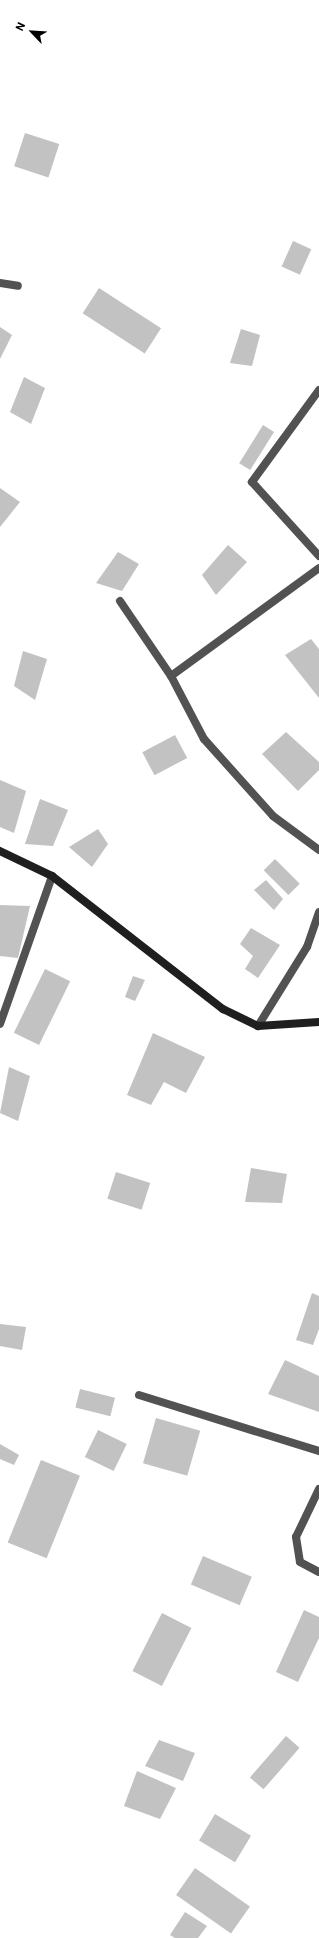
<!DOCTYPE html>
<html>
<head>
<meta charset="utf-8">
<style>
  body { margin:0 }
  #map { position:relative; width:319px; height:1938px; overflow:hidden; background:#fff; font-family:Roboto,sans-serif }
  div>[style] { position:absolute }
  .building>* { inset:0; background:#c2c2c2; transform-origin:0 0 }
  .street>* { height:8px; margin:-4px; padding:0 4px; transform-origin:4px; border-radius:4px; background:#525252 }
  .secondary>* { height:8px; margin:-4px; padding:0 4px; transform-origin:4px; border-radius:4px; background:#1f1f1f }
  span { translate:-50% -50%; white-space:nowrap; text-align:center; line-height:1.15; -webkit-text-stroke:3px #fff; paint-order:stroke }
  .north { position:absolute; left:12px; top:12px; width:40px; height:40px; -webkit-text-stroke:3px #fff; paint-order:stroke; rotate:295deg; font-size:11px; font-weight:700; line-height:16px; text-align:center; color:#000 }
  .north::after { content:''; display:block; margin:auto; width:14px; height:18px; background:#000; clip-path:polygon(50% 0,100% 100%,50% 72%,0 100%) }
</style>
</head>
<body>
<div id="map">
  <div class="building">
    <i style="left:25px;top:133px;width:36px;height:35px;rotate:18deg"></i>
    <i style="left:293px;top:241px;width:20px;height:28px;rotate:24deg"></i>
    <i style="left:99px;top:288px;width:74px;height:30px;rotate:33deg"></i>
    <i style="clip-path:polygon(0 327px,12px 335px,0 359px)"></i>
    <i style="clip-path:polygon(241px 329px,260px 335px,252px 366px,230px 363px)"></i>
    <i style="clip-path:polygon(24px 377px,45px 388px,31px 424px,10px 412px)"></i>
    <i style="left:263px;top:425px;width:13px;height:45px;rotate:32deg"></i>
    <i style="clip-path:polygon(0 488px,20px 502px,0 527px)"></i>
    <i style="clip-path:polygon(228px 545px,247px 562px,216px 595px,202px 575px)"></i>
    <i style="clip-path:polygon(118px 552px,139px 564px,122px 591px,96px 583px)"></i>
    <i style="clip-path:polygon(311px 639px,319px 649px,319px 698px,285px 655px)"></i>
    <i style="clip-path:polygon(23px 651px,47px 659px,35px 700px,14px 686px)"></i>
    <i style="clip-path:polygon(286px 732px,319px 762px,319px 770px,298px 791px,262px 754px)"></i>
    <i style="left:175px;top:735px;width:26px;height:37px;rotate:62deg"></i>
    <i style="clip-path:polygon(0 780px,26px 791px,14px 833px,0 827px)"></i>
    <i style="clip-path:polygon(40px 799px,68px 810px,53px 846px,25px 844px)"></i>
    <i style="clip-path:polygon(98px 829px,108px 844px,92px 867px,69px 847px)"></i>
    <i style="left:275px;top:859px;width:35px;height:16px;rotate:45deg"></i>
    <i style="clip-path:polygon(266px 880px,283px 899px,274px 910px,254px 890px)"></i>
    <i style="clip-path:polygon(0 905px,30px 906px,18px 958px,0 956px)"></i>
    <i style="clip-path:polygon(251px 928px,280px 945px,258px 978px,245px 969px,253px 956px,240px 944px)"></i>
    <i style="left:45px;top:969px;width:28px;height:71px;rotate:26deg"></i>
    <i style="clip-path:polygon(133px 976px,145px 980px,135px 1001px,125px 997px)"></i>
    <i style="clip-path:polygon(153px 1033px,205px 1057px,186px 1093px,164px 1082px,151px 1105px,127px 1095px)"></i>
    <i style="clip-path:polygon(9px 1067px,30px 1076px,18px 1121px,0 1113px)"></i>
    <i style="clip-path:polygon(251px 1168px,287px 1174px,282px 1203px,245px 1202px)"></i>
    <i style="left:116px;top:1172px;width:36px;height:28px;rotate:18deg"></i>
    <i style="clip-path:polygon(312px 1293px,319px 1296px,319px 1329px,313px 1345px,296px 1340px)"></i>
    <i style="clip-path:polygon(0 1324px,26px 1327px,22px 1350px,0 1346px)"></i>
    <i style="clip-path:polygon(285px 1360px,319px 1376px,319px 1412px,268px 1394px)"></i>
    <i style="left:80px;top:1389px;width:36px;height:19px;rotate:14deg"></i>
    <i style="left:156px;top:1418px;width:46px;height:47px;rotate:16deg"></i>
    <i style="left:98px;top:1430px;width:32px;height:30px;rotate:26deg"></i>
    <i style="clip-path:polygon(0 1444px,19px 1455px,14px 1465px,0 1459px)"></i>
    <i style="left:41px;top:1460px;width:42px;height:89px;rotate:22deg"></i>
    <i style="left:203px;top:1556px;width:53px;height:31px;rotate:23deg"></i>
    <i style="clip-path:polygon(304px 1610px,319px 1617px,319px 1638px,298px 1682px,276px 1672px)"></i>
    <i style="left:162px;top:1613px;width:33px;height:65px;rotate:27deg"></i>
    <i style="left:286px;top:1736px;width:18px;height:55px;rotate:41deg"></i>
    <i style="clip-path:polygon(159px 1740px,195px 1753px,183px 1781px,145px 1766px)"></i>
    <i style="clip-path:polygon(137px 1771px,176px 1788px,160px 1819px,124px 1806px)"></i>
    <i style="left:215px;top:1814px;width:42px;height:31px;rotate:31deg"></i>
    <i style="left:195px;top:1868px;width:67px;height:33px;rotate:35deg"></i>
    <i style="clip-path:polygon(185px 1912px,207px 1926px,198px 1938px,175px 1938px,170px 1935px)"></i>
  </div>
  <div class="street">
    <i style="left:0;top:283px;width:18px;rotate:9deg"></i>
    <i style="left:319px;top:390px;width:114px;rotate:126.1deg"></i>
    <i style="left:252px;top:482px;width:100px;rotate:47.8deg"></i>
    <i style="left:120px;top:601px;width:91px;rotate:55.8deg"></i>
    <i style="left:171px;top:676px;width:71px;rotate:62.4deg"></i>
    <i style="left:204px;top:739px;width:103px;rotate:48.1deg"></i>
    <i style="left:273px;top:816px;width:57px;rotate:36.5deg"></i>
    <i style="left:171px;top:676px;width:183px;rotate:-36.1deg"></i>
    <i style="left:0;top:1024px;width:157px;rotate:-70.6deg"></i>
    <i style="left:258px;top:1026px;width:93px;rotate:-58.2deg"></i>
    <i style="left:307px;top:947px;width:37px;rotate:-71deg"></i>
    <i style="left:139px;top:1395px;width:189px;rotate:17.3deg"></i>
    <i style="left:319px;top:1489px;width:53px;rotate:115.6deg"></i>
    <i style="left:296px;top:1537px;width:25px;rotate:81deg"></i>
    <i style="left:300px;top:1562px;width:21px;rotate:28deg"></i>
  </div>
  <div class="secondary">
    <i style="left:0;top:851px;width:58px;rotate:25.7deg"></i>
    <i style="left:52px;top:876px;width:217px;rotate:37.9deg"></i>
    <i style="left:223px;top:1009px;width:39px;rotate:26deg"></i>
    <i style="left:258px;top:1026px;width:61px;rotate:-3.8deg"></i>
  </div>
  <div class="north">N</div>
</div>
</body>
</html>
